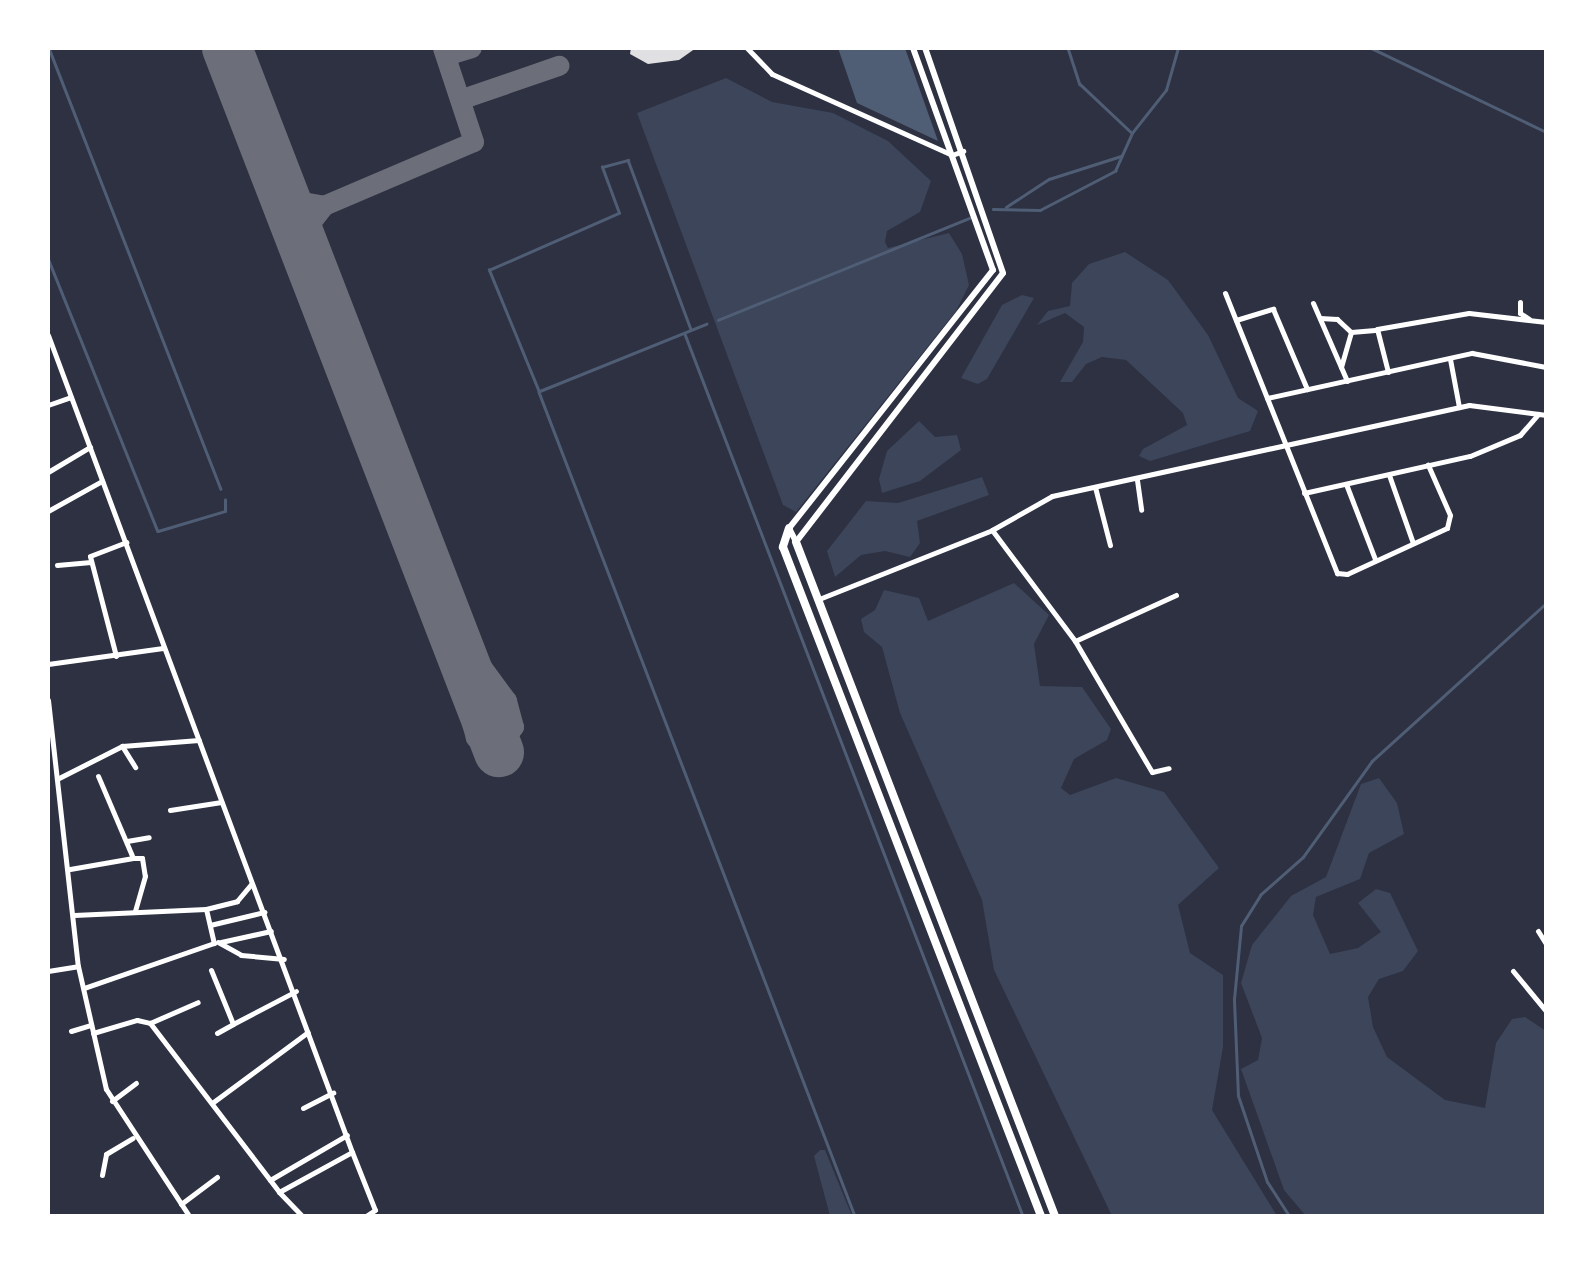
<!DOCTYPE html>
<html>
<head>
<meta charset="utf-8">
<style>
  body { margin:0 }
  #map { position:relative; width:1594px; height:1264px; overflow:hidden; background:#2d3142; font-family:"Fira Sans",sans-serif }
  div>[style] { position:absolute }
  .green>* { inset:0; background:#3c4559 }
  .water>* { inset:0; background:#4f5d75 }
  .stream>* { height:2.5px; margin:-1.25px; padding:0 1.25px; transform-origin:1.25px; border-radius:1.25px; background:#4f5d75 }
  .taxiway>* { height:20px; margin:-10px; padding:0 10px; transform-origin:10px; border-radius:10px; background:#6c6f7a }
  .runway>* { height:50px; margin:-25px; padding:0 25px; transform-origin:25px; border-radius:25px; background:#6c6f7a }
  .building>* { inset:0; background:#e0e0e3 }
  .minor>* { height:5px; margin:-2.5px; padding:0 2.5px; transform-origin:2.5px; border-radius:2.5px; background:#fff }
  .tertiary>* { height:5px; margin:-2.5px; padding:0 2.5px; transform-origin:2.5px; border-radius:2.5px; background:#fff }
  .secondary>* { height:6px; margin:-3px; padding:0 3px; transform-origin:3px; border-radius:3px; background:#fff }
  .trunk>* { height:8px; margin:-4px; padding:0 4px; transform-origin:4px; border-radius:4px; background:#fff }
  span { translate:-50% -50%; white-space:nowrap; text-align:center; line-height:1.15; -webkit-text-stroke:9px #fff; paint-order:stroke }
  .frame { position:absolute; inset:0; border:50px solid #fff; pointer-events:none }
</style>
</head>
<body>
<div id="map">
  <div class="green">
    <i style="clip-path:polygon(726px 78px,772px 102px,833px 113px,888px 141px,931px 181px,920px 212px,887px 231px,885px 242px,888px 248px,949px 233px,962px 254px,969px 285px,956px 311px,796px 512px,783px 505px,637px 113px)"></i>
    <i style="clip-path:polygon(1125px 252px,1168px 280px,1208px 335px,1238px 398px,1258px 411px,1250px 431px,1150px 461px,1139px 456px,1143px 449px,1187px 425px,1183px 413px,1126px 360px,1102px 357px,1086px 364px,1072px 382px,1060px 382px,1083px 342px,1084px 327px,1065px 313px,1037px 325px,1048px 311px,1070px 306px,1072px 283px,1089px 264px)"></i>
    <i style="clip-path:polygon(1022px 295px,1034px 298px,987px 379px,978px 384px,961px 378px,1002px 305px)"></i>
    <i style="clip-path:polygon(919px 421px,935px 437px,957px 435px,961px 450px,920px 481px,882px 493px,879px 479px,887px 451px)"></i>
    <i style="clip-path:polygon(982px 477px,989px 495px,917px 521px,920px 543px,910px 557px,885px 551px,861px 555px,835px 577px,827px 551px,866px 501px,898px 503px)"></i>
    <i style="clip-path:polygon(1014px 583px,1049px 615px,1034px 644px,1040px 686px,1082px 687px,1111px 729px,1107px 740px,1074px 759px,1061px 788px,1070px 795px,1116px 778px,1164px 792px,1219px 868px,1178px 905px,1190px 953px,1223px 975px,1223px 1047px,1212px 1110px,1277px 1216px,1112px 1216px,994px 970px,982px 900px,900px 713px,882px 647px,864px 632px,861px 619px,875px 610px,884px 590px,919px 598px,928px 621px)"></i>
    <i style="clip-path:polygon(1379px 778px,1397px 803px,1404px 834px,1369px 853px,1360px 879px,1316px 897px,1313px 915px,1330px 954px,1358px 948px,1381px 932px,1358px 903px,1376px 889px,1390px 893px,1418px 951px,1403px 971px,1379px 979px,1368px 997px,1373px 1027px,1387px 1057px,1445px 1100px,1485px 1108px,1496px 1043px,1512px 1019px,1525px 1017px,1546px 1031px,1546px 1216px,1306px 1216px,1284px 1190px,1241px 1069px,1258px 1060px,1262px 1038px,1241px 983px,1252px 945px,1291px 896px,1326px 877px,1361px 784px)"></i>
    <i style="clip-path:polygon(820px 1150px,825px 1150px,852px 1216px,830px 1216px,814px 1156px)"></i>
  </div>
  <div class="water">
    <i style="clip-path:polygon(838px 48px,905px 48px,938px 141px,857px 103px)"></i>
  </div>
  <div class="stream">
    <i style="left:49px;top:48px;width:473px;rotate:68.7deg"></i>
    <i style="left:1068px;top:48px;width:38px;rotate:72deg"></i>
    <i style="left:1080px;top:84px;width:70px;rotate:43.3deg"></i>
    <i style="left:1371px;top:48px;width:194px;rotate:25.6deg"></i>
    <i style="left:1006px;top:207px;width:51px;rotate:-33.1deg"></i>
    <i style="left:1049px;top:179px;width:76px;rotate:-17.7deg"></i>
    <i style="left:993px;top:209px;width:47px;rotate:1.2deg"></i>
    <i style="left:1040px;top:210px;width:85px;rotate:-27.5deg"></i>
    <i style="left:1115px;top:171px;width:42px;rotate:-65.9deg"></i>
    <i style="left:1132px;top:133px;width:55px;rotate:-51.7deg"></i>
    <i style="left:1166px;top:90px;width:44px;rotate:-74.1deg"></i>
    <i style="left:48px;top:258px;width:294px;rotate:68.1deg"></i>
    <i style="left:158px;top:531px;width:70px;rotate:-16.6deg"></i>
    <i style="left:225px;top:511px;width:11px;rotate:-90deg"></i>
    <i style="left:718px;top:320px;width:271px;rotate:-22.1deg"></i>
    <i style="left:707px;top:324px;width:181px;rotate:158deg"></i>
    <i style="left:539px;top:392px;width:883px;rotate:69.02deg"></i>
    <i style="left:685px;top:334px;width:945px;rotate:69.03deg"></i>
    <i style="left:539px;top:392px;width:132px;rotate:-112.3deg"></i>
    <i style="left:489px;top:270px;width:142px;rotate:-23.7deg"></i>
    <i style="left:619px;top:213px;width:49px;rotate:-110.3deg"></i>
    <i style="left:602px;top:167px;width:27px;rotate:-15deg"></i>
    <i style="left:628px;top:160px;width:180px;rotate:69.6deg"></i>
    <i style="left:1289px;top:1216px;width:40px;rotate:-122.9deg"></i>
    <i style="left:1267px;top:1182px;width:91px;rotate:-108.6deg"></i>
    <i style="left:1238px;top:1096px;width:97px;rotate:-92.4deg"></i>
    <i style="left:1234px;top:999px;width:73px;rotate:-84.5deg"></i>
    <i style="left:1241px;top:926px;width:36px;rotate:-58deg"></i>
    <i style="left:1260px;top:895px;width:57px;rotate:-41.5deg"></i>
    <i style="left:1303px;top:857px;width:118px;rotate:-54.3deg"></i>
    <i style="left:1372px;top:761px;width:235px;rotate:-42.2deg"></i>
  </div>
  <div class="taxiway">
    <i style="left:227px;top:48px;width:53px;rotate:69.2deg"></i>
    <i style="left:446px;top:56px;width:27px;rotate:-17deg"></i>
    <i style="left:463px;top:99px;width:102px;rotate:-19deg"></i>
    <i style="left:278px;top:180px;width:24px;rotate:57deg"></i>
    <i style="left:291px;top:200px;width:34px;rotate:10deg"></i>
    <i style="left:305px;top:251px;width:19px;rotate:-93deg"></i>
    <i style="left:304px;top:232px;width:33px;rotate:-52deg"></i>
    <i style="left:324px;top:206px;width:163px;rotate:-23.1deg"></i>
    <i style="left:474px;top:142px;width:99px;rotate:-108.3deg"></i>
    <i style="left:449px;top:622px;width:98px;rotate:53.7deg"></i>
    <i style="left:507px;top:701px;width:27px;rotate:75deg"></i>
    <i style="left:514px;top:727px;width:21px;rotate:127deg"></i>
    <i style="left:501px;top:744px;width:17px;rotate:177deg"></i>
    <i style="left:484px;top:745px;width:11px;rotate:-139deg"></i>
    <i style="left:476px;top:738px;width:16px;rotate:-105deg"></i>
    <i style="left:472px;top:723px;width:19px;rotate:-58deg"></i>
  </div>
  <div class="runway">
    <i style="left:227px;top:48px;width:755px;rotate:68.88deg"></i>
  </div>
  <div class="building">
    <i style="clip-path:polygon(631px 48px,696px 48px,679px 60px,648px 64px,630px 54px)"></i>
  </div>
  <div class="minor">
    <i style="left:1225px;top:293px;width:302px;rotate:68.2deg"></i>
    <i style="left:1337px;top:573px;width:10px;rotate:6deg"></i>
    <i style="left:1347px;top:574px;width:110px;rotate:-24.7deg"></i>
    <i style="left:1447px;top:528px;width:13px;rotate:-77deg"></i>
    <i style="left:1450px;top:515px;width:55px;rotate:-113.7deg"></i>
    <i style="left:1520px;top:302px;width:11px;rotate:90deg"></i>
    <i style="left:1520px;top:313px;width:11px;rotate:34deg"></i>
    <i style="left:1313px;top:303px;width:85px;rotate:66.4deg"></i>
    <i style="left:1320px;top:318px;width:17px;rotate:3deg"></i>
    <i style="left:1337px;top:319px;width:19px;rotate:43deg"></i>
    <i style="left:1351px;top:332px;width:24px;rotate:-5deg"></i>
    <i style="left:1236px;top:320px;width:39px;rotate:-17deg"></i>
    <i style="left:1273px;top:309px;width:87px;rotate:67deg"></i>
    <i style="left:48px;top:335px;width:872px;rotate:69.59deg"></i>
    <i style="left:1450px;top:359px;width:49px;rotate:79.4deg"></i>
    <i style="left:1341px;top:367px;width:36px;rotate:-74deg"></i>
    <i style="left:1388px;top:372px;width:44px;rotate:-104.3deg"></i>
    <i style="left:1377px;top:329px;width:93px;rotate:-9.9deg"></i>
    <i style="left:1469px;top:313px;width:78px;rotate:6.7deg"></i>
    <i style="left:1267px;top:398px;width:210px;rotate:-12.4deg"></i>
    <i style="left:1472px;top:353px;width:75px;rotate:10.7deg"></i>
    <i style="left:48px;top:405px;width:24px;rotate:-19deg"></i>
    <i style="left:48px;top:472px;width:49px;rotate:-30.8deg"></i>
    <i style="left:1389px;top:475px;width:72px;rotate:70.6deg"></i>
    <i style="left:1137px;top:480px;width:30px;rotate:82deg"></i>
    <i style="left:1346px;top:484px;width:80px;rotate:68.9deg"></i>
    <i style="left:1095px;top:487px;width:60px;rotate:75.5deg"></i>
    <i style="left:1304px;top:493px;width:170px;rotate:-12.6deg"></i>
    <i style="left:1470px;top:456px;width:54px;rotate:-22.8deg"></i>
    <i style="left:1520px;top:435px;width:28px;rotate:-49deg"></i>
    <i style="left:48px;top:511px;width:62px;rotate:-29.1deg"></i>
    <i style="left:992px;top:530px;width:139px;rotate:53.2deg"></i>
    <i style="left:1075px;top:641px;width:152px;rotate:59.6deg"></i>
    <i style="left:1152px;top:772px;width:17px;rotate:-13deg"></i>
    <i style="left:57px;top:565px;width:34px;rotate:-5deg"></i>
    <i style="left:1075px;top:641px;width:111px;rotate:-24.5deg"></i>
    <i style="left:116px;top:656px;width:103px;rotate:-104.6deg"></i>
    <i style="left:90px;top:556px;width:39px;rotate:-21deg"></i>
    <i style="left:48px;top:664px;width:116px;rotate:-7.9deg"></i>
    <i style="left:48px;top:700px;width:268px;rotate:83.6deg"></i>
    <i style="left:78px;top:966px;width:126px;rotate:77.2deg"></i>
    <i style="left:106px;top:1089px;width:152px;rotate:56.8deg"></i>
    <i style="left:122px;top:746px;width:25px;rotate:58deg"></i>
    <i style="left:57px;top:779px;width:73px;rotate:-26.9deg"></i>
    <i style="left:122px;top:746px;width:77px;rotate:-4.5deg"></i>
    <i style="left:170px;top:810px;width:52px;rotate:-8.9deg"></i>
    <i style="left:127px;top:841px;width:22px;rotate:-10deg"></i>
    <i style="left:133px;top:858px;width:9px"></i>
    <i style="left:142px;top:858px;width:18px;rotate:81deg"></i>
    <i style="left:145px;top:876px;width:36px;rotate:106deg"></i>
    <i style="left:70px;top:869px;width:64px;rotate:-9.9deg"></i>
    <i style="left:133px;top:858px;width:89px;rotate:-113.1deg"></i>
    <i style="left:206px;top:909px;width:32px;rotate:-14deg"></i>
    <i style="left:237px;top:901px;width:23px;rotate:-50deg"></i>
    <i style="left:74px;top:915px;width:132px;rotate:-2.6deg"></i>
    <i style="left:206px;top:909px;width:35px;rotate:77deg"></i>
    <i style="left:214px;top:943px;width:138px;rotate:160.9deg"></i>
    <i style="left:210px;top:925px;width:56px;rotate:-13.5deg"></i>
    <i style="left:1538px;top:931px;width:15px;rotate:58deg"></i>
    <i style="left:218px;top:942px;width:26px;rotate:29deg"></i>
    <i style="left:241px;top:955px;width:43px;rotate:5.3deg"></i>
    <i style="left:221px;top:942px;width:51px;rotate:-12.4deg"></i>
    <i style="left:211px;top:970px;width:58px;rotate:67.8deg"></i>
    <i style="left:233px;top:1024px;width:71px;rotate:-27.6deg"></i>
    <i style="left:48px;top:971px;width:30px;rotate:-9deg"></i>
    <i style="left:1513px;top:971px;width:52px;rotate:50.5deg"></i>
    <i style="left:150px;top:1023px;width:52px;rotate:-23.6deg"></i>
    <i style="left:71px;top:1031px;width:21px;rotate:-17deg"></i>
    <i style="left:93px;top:1033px;width:46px;rotate:-16.5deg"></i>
    <i style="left:137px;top:1020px;width:13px;rotate:13deg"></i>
    <i style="left:150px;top:1023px;width:213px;rotate:52.6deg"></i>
    <i style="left:279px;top:1192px;width:83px;rotate:-28.7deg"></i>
    <i style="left:352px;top:1152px;width:62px;rotate:68.4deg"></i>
    <i style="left:375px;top:1210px;width:11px;rotate:146deg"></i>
    <i style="left:217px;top:1033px;width:18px;rotate:-29deg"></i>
    <i style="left:112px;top:1101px;width:30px;rotate:-37deg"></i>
    <i style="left:212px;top:1103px;width:119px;rotate:-36.5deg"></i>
    <i style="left:303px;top:1108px;width:34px;rotate:-27deg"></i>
    <i style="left:102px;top:1175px;width:21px;rotate:-79deg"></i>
    <i style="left:106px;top:1154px;width:31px;rotate:-31deg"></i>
    <i style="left:270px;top:1180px;width:89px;rotate:-30.3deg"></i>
    <i style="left:279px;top:1192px;width:33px;rotate:46deg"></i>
    <i style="left:181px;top:1204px;width:45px;rotate:-36.9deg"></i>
  </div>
  <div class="tertiary">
    <i style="left:747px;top:48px;width:36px;rotate:46deg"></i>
    <i style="left:772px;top:74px;width:197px;rotate:24.2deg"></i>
    <i style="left:952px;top:155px;width:12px;rotate:-20deg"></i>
    <i style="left:819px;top:599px;width:186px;rotate:-21.7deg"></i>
    <i style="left:992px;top:530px;width:69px;rotate:-29.5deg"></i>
    <i style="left:1052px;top:496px;width:427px;rotate:-12.3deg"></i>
    <i style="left:1469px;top:405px;width:78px;rotate:7.4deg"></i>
  </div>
  <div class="secondary">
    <i style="left:913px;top:48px;width:236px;rotate:70.2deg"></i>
    <i style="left:993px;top:270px;width:329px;rotate:128.3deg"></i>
    <i style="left:789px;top:528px;width:16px;rotate:63deg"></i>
    <i style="left:796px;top:542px;width:339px;rotate:-52.4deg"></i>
    <i style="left:1003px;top:273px;width:238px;rotate:-109.1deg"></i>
  </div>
  <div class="trunk">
    <i style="left:789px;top:528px;width:20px;rotate:108deg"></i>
    <i style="left:783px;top:547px;width:717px;rotate:68.91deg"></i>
    <i style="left:796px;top:542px;width:722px;rotate:68.98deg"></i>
  </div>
  <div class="frame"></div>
</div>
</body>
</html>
